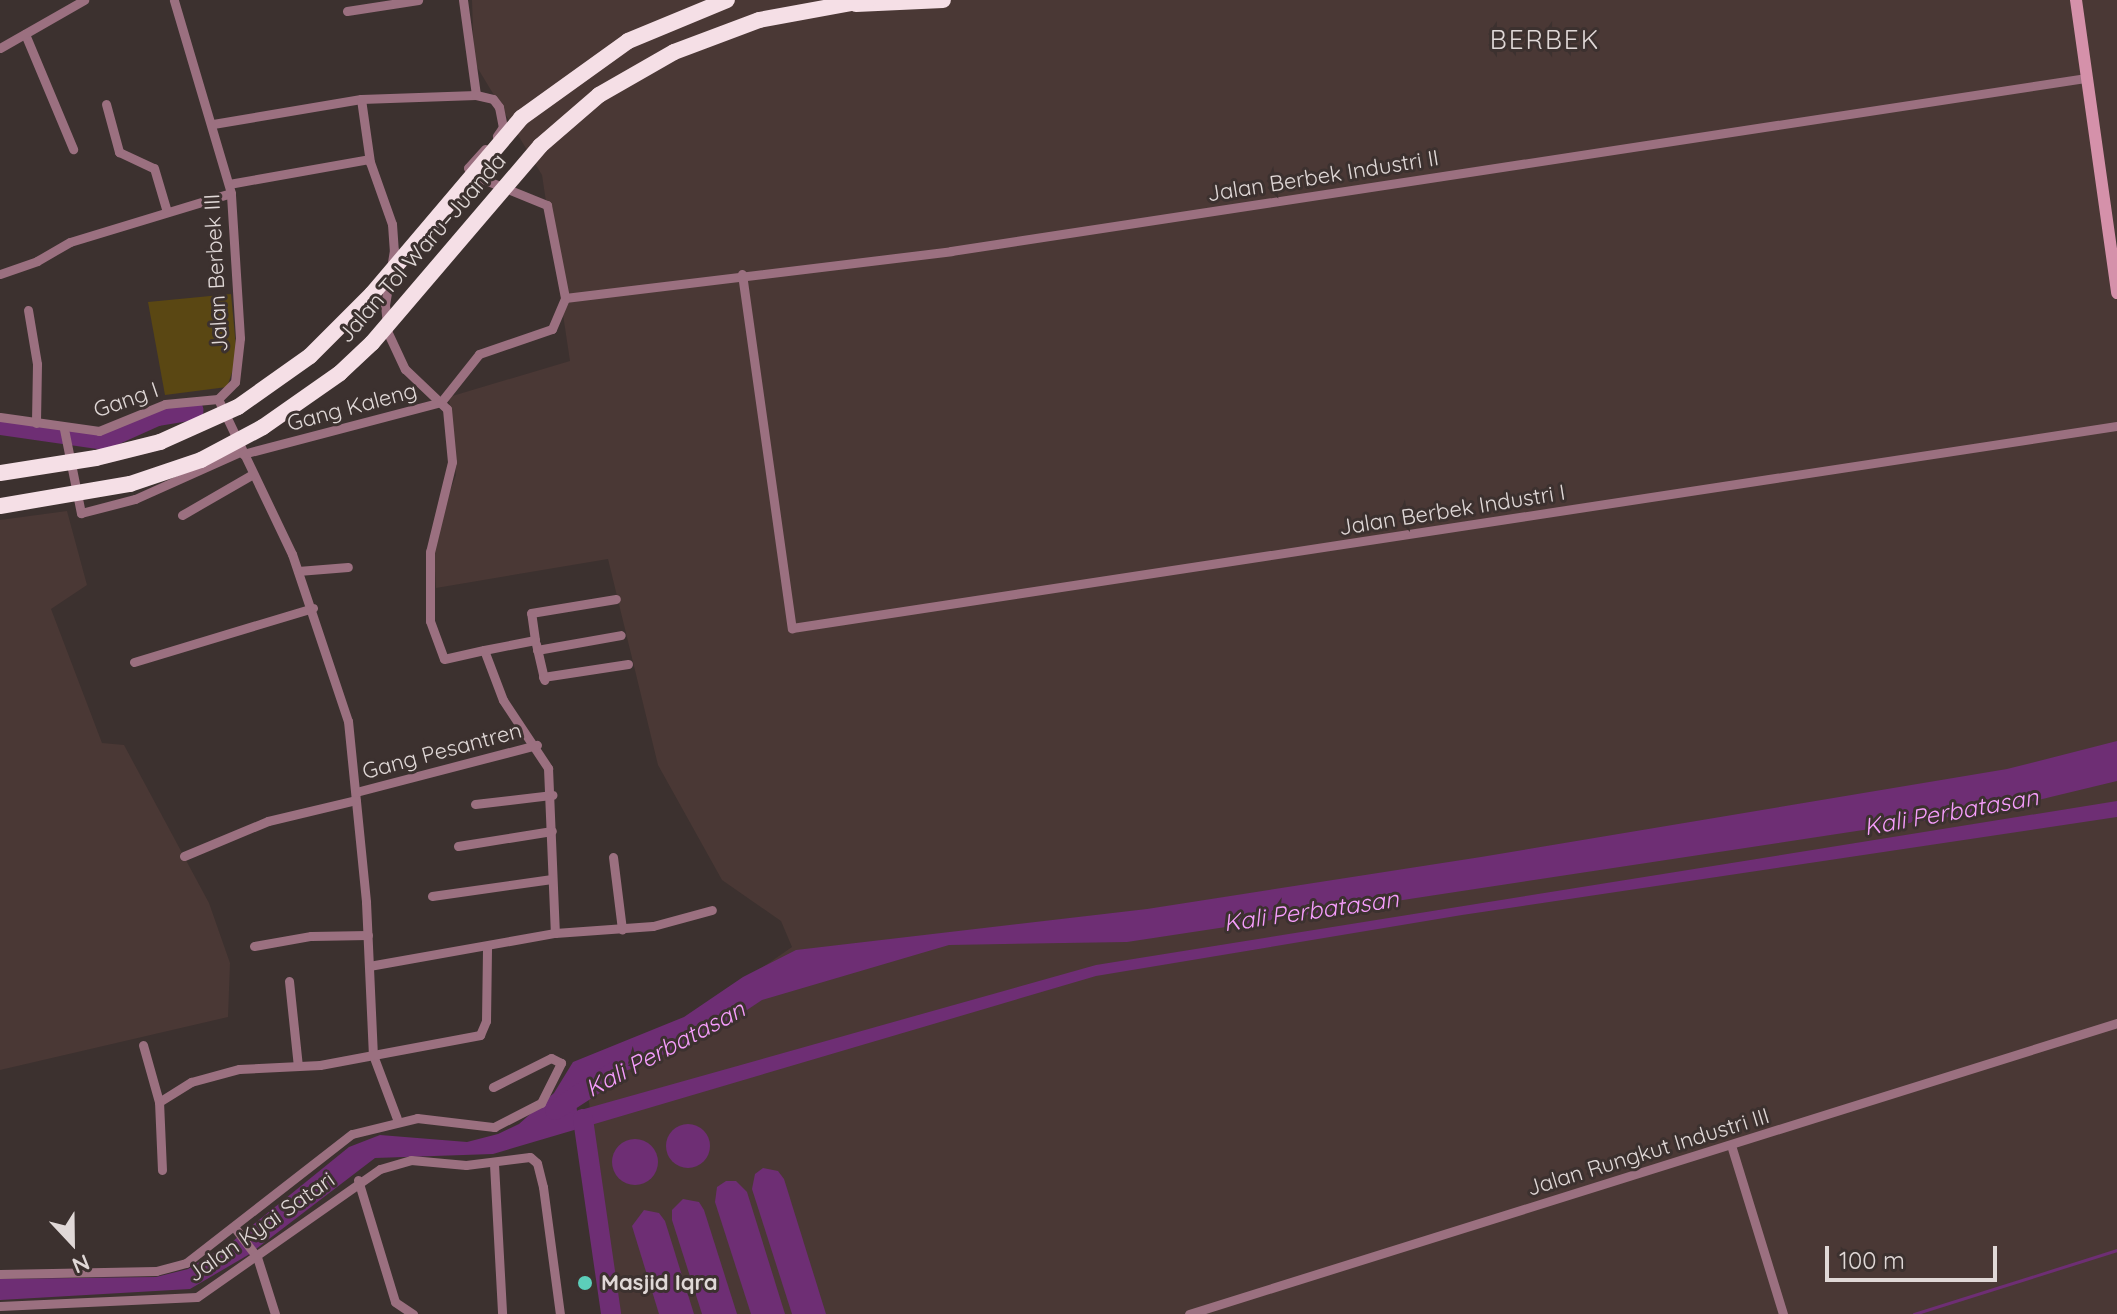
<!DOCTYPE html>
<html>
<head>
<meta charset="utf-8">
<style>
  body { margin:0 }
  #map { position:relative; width:2117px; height:1314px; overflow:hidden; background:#3c312f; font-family:Quicksand,sans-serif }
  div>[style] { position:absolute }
  .built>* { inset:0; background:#4a3835 }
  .green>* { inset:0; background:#5a4713 }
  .water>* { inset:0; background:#6e2e74 }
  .round { border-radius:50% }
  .stream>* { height:3px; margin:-1.5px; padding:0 1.5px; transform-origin:1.5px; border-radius:1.5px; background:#6e2e74 }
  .river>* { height:20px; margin:-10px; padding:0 10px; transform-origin:10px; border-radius:10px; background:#6e2e74 }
  .street>* { height:9px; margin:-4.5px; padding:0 4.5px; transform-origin:4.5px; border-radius:4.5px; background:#9b7080 }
  .secondary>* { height:12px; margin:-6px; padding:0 6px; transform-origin:6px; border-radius:6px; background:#d591aa }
  .highway>* { height:16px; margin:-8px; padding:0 8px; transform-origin:8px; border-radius:8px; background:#f5dfe6 }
  .highway-bridge>* { height:16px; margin:-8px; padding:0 8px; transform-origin:8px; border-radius:8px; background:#f5dfe6 }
  .dots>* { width:22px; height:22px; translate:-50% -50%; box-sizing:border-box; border:4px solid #3c312f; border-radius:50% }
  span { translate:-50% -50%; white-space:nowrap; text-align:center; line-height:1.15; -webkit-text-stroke:6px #3c312f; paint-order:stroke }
  .street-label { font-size:22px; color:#e0d8d7 }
  .poi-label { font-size:22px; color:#e0d8d7; font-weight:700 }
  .left { translate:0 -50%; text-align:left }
  .water-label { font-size:24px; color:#f69dfc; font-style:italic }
  .quarter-label { font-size:26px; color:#e0d8d7; letter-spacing:2px }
  .north { position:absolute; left:32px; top:1202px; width:80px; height:80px; -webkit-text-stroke:6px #3c312f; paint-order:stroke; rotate:158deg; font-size:22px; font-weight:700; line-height:32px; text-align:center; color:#e0d8d7 }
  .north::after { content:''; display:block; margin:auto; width:28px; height:36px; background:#e0d8d7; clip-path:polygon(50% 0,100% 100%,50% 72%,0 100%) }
  .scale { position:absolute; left:1825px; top:1246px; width:172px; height:36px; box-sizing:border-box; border:4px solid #e0d8d7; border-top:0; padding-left:10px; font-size:24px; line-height:28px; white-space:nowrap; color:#e0d8d7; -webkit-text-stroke:6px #3c312f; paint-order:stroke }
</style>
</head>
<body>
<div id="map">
  <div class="built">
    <i style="clip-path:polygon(472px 0,2117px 0,2117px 1314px,619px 1314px,587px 1088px,792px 947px,781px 921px,722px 880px,658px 765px,608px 559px,436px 588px,433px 537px,456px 475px,449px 397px,570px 361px,542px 175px,474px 62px)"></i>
    <i style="clip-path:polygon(67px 511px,87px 585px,51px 609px,102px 743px,124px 745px,209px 903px,230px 963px,228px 1017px,0 1070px,0 520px)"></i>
  </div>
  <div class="green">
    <i style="clip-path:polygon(231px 294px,237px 358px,227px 387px,165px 395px,148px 302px)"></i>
  </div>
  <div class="water">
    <i style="clip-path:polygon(2117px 741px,2117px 781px,2001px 809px,1127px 942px,949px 945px,762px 1000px,711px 1034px,575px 1093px,577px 1111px,1096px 965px,2117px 801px,2117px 817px,1462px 915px,1096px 976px,493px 1154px,375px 1158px,248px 1255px,190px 1289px,0 1300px,0 1279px,156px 1277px,188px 1269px,233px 1241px,349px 1147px,380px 1135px,467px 1142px,498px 1134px,519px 1124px,554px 1093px,573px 1062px,684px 1017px,743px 977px,796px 950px,1147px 909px,1481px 857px,2007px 769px)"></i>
    <i class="round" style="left:666px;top:1124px;width:44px;height:44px"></i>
    <i class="round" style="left:612px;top:1139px;width:46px;height:46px"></i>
    <i style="clip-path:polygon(763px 1168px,778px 1171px,784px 1179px,826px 1314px,792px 1314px,752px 1189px,755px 1174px)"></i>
    <i style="clip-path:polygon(726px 1181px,736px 1181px,747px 1192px,785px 1314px,751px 1314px,715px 1202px,717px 1187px)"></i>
    <i style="clip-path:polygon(683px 1199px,699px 1202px,704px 1210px,737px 1314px,702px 1314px,672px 1220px,672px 1210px)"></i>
    <i style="clip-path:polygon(644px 1210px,659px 1213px,665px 1221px,694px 1314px,659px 1314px,632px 1226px)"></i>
  </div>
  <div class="stream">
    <i style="left:1914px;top:1314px;width:213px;rotate:-17.5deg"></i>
  </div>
  <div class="river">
    <i style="left:0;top:425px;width:105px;rotate:8.2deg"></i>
    <i style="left:104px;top:440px;width:58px;rotate:-24.4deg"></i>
    <i style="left:157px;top:416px;width:37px;rotate:-9deg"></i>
    <i style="left:555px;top:1110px;width:72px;rotate:-33deg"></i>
    <i style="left:583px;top:1119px;width:197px;rotate:81.8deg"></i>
  </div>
  <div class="street">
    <i style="left:463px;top:0;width:96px;rotate:82.2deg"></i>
    <i style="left:347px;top:11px;width:72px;rotate:-8.8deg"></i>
    <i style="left:25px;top:34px;width:125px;rotate:67.3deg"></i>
    <i style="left:0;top:48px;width:97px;rotate:-29.7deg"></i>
    <i style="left:361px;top:99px;width:64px;rotate:81.9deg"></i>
    <i style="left:370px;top:162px;width:66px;rotate:70.5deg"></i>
    <i style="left:392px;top:224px;width:26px;rotate:86deg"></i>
    <i style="left:394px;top:250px;width:56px;rotate:99.3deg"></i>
    <i style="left:385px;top:305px;width:28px;rotate:84deg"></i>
    <i style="left:388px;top:333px;width:40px;rotate:65deg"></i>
    <i style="left:405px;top:369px;width:58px;rotate:43.6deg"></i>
    <i style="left:447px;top:409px;width:53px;rotate:84.6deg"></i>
    <i style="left:452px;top:462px;width:93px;rotate:103.7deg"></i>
    <i style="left:430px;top:552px;width:69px;rotate:90deg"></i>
    <i style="left:430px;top:621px;width:40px;rotate:69.8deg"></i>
    <i style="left:444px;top:659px;width:41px;rotate:-12.7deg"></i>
    <i style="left:484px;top:650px;width:53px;rotate:69.2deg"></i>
    <i style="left:503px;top:700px;width:82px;rotate:56.5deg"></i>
    <i style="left:548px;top:768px;width:165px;rotate:87.6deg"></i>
    <i style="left:106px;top:104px;width:50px;rotate:74.8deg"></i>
    <i style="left:119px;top:152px;width:38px;rotate:25deg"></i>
    <i style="left:154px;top:168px;width:46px;rotate:73.5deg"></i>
    <i style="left:213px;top:124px;width:150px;rotate:-9.6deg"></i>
    <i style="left:361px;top:99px;width:115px;rotate:-2deg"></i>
    <i style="left:476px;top:95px;width:17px;rotate:13deg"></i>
    <i style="left:493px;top:99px;width:10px;rotate:53deg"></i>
    <i style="left:499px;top:107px;width:20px;rotate:79deg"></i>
    <i style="left:503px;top:127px;width:11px;rotate:124deg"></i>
    <i style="left:485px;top:149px;width:25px;rotate:132deg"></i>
    <i style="left:468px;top:168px;width:9px;rotate:54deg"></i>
    <i style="left:473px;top:175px;width:80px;rotate:22.1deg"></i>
    <i style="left:547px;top:205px;width:95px;rotate:79deg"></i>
    <i style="left:229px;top:184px;width:142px;rotate:-10.1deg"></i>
    <i style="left:0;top:274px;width:39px;rotate:-19deg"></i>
    <i style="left:37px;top:261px;width:38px;rotate:-30deg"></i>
    <i style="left:70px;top:242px;width:168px;rotate:-16.9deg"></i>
    <i style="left:742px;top:274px;width:358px;rotate:82deg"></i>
    <i style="left:792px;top:628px;width:1340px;rotate:-8.67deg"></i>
    <i style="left:565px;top:298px;width:389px;rotate:-6.9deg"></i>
    <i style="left:951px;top:251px;width:1147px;rotate:-8.67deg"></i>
    <i style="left:28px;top:310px;width:55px;rotate:80.5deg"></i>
    <i style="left:37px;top:364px;width:59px;rotate:91deg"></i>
    <i style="left:218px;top:399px;width:172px;rotate:64.5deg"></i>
    <i style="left:292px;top:554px;width:176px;rotate:71.5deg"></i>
    <i style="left:348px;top:721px;width:182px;rotate:84.3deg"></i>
    <i style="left:366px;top:902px;width:153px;rotate:87.4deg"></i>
    <i style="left:373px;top:1055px;width:68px;rotate:69.4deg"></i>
    <i style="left:0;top:417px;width:100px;rotate:8deg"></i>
    <i style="left:99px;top:431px;width:71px;rotate:-22.2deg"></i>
    <i style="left:165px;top:404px;width:53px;rotate:-5.4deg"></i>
    <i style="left:218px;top:399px;width:24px;rotate:-45deg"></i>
    <i style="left:235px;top:382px;width:44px;rotate:-83.5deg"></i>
    <i style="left:240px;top:338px;width:145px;rotate:-93.6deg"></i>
    <i style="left:231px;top:193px;width:201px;rotate:-106.5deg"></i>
    <i style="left:64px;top:429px;width:86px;rotate:78.6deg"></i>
    <i style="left:81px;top:513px;width:56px;rotate:-14.5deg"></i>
    <i style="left:135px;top:499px;width:117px;rotate:-24.2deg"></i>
    <i style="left:243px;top:454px;width:205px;rotate:-14.7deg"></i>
    <i style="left:441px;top:402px;width:61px;rotate:-51.6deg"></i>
    <i style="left:479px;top:354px;width:77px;rotate:-18.9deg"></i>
    <i style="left:552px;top:329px;width:34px;rotate:-67deg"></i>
    <i style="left:182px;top:515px;width:82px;rotate:-30deg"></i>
    <i style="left:298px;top:571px;width:50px;rotate:-4.6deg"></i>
    <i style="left:536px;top:644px;width:37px;rotate:77deg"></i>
    <i style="left:484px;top:650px;width:52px;rotate:-11.1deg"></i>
    <i style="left:535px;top:640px;width:27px;rotate:-98deg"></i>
    <i style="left:531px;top:613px;width:86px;rotate:-9.4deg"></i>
    <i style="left:537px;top:650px;width:85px;rotate:-10.1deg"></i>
    <i style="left:134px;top:662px;width:187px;rotate:-16.8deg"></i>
    <i style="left:543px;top:677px;width:86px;rotate:-8.7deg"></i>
    <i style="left:356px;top:792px;width:187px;rotate:-14.6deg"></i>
    <i style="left:475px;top:804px;width:78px;rotate:-6.7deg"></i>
    <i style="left:458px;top:846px;width:95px;rotate:-9.1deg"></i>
    <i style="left:184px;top:856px;width:91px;rotate:-22.6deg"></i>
    <i style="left:268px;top:821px;width:90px;rotate:-13.4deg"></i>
    <i style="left:613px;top:857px;width:73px;rotate:82.9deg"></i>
    <i style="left:432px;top:896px;width:121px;rotate:-8.1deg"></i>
    <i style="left:254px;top:946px;width:58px;rotate:-10deg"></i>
    <i style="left:311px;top:936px;width:57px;rotate:-1deg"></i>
    <i style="left:369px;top:966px;width:189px;rotate:-10.1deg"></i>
    <i style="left:555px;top:933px;width:98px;rotate:-4.1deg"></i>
    <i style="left:653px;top:926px;width:61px;rotate:-15.2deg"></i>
    <i style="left:289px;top:981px;width:85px;rotate:84deg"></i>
    <i style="left:143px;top:1045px;width:59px;rotate:74.3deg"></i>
    <i style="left:1731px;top:1145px;width:177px;rotate:72.9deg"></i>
    <i style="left:494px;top:1164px;width:150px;rotate:86.9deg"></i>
    <i style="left:162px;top:1170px;width:68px;rotate:-92.5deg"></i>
    <i style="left:159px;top:1102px;width:38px;rotate:-32deg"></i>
    <i style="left:191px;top:1082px;width:50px;rotate:-15.2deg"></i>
    <i style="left:239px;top:1069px;width:81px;rotate:-2.8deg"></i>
    <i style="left:320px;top:1065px;width:163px;rotate:-10.6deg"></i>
    <i style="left:480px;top:1035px;width:15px;rotate:-67deg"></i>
    <i style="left:486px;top:1021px;width:75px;rotate:-89.2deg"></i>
    <i style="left:358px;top:1180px;width:127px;rotate:73.1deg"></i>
    <i style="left:395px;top:1302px;width:22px;rotate:34deg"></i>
    <i style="left:235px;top:1228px;width:36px;rotate:53deg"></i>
    <i style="left:257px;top:1257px;width:60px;rotate:72.5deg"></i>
    <i style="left:0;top:1274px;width:156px;rotate:-1.1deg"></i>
    <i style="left:156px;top:1271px;width:31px;rotate:-15deg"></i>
    <i style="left:186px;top:1263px;width:210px;rotate:-37.9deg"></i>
    <i style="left:352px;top:1134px;width:67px;rotate:-13.8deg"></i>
    <i style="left:417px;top:1118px;width:78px;rotate:6.7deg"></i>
    <i style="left:494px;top:1127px;width:53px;rotate:-27.1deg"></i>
    <i style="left:541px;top:1103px;width:45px;rotate:-63.4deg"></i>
    <i style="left:561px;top:1063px;width:11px;rotate:-153deg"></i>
    <i style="left:551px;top:1058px;width:65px;rotate:153.4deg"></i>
    <i style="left:0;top:1306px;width:197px;rotate:-2.6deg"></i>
    <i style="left:197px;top:1297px;width:223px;rotate:-35deg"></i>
    <i style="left:380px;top:1169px;width:32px;rotate:-16deg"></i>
    <i style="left:411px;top:1160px;width:55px;rotate:5.2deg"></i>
    <i style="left:466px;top:1165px;width:64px;rotate:-7.1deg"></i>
    <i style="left:530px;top:1157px;width:9px;rotate:41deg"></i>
    <i style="left:537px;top:1163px;width:25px;rotate:76deg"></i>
    <i style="left:543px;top:1187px;width:128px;rotate:82.4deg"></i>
    <i style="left:1189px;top:1314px;width:973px;rotate:-17.41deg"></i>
  </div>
  <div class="secondary">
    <i style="left:2076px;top:0;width:296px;rotate:82deg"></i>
  </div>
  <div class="highway">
    <i style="left:856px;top:4px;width:87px;rotate:-2.6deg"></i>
    <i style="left:628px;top:41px;width:107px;rotate:-22.5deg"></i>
    <i style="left:674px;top:52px;width:91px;rotate:-20.6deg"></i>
    <i style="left:759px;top:20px;width:111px;rotate:-10.4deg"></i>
  </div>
  <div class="highway-bridge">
    <i style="left:0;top:473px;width:97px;rotate:-8.9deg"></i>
    <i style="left:96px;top:458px;width:66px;rotate:-14deg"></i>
    <i style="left:160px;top:442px;width:85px;rotate:-24.2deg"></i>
    <i style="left:238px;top:407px;width:88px;rotate:-35.3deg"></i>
    <i style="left:310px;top:356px;width:88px;rotate:-45deg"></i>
    <i style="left:372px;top:294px;width:231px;rotate:-49.7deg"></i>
    <i style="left:521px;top:118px;width:132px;rotate:-35.7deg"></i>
    <i style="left:0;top:506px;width:132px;rotate:-9.6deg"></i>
    <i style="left:130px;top:484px;width:75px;rotate:-18.7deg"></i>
    <i style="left:201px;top:460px;width:70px;rotate:-28deg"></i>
    <i style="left:263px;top:427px;width:94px;rotate:-35deg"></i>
    <i style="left:340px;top:373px;width:44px;rotate:-43.2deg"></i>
    <i style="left:372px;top:343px;width:259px;rotate:-49.5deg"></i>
    <i style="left:540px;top:146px;width:78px;rotate:-40.8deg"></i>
    <i style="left:599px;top:95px;width:86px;rotate:-29.8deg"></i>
  </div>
  <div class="dots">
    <i style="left:585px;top:1283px;background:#5cceba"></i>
  </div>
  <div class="street-label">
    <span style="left:1323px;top:176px;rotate:-9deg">Jalan Berbek Industri II</span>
    <span style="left:422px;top:248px;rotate:-49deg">Jalan Tol Waru–Juanda</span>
    <span style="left:216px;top:273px;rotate:-93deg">Jalan Berbek III</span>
    <span style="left:126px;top:400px;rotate:-19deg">Gang I</span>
    <span style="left:352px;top:407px;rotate:-15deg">Gang Kaleng</span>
    <span style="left:1452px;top:510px;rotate:-9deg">Jalan Berbek Industri I</span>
    <span style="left:442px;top:751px;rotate:-15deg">Gang Pesantren</span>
    <span style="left:1648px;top:1152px;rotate:-17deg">Jalan Rungkut Industri III</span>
    <span style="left:261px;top:1227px;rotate:-35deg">Jalan Kyai Satari</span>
  </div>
  <div class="poi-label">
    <span class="left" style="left:601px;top:1283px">Masjid Iqra</span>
  </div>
  <div class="water-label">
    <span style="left:1951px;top:812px;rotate:-10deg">Kali Perbatasan</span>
    <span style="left:1311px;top:911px;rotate:-8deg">Kali Perbatasan</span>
    <span style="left:665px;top:1049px;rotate:-28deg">Kali Perbatasan</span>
  </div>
  <div class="quarter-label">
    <span style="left:1545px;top:40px">BERBEK</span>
  </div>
  <div class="north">N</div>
  <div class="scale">100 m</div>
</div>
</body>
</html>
